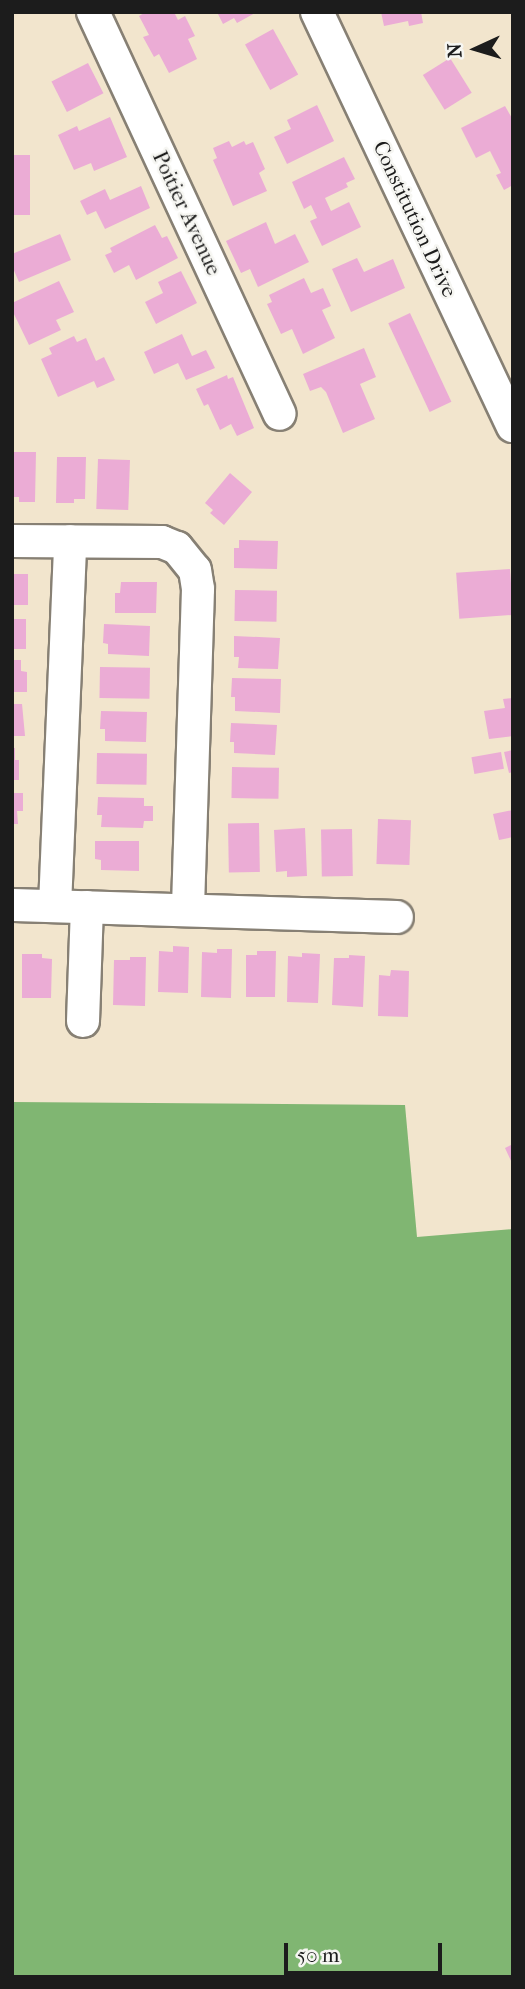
<!DOCTYPE html>
<html>
<head>
<meta charset="utf-8">
<style>
  body { margin:0 }
  #map { position:relative; width:525px; height:1989px; overflow:hidden; background:#f2e5cd; font-family:"IM FELL French Canon",serif }
  div>[style] { position:absolute }
  .forest>* { inset:0; background:#80b672 }
  .building>* { inset:0; background:#ebacd5; transform-origin:0 0 }
  .roads { filter:drop-shadow(2px 0 #878074) drop-shadow(-2px 0 #878074) drop-shadow(0 2px #878074) drop-shadow(0 -2px #878074) }
  .minor>* { height:32px; margin:-16px; padding:0 16px; transform-origin:16px; border-radius:16px; background:#fff }
  span { translate:-50% -50%; white-space:nowrap; text-align:center; line-height:1.15; -webkit-text-stroke:5px #f6f6f2; paint-order:stroke }
  .street-label { font-size:21px; color:#1c1c1c }
  .frame { position:absolute; inset:0; border:14px solid #1c1c1c; pointer-events:none }
  .north { position:absolute; left:441px; top:14px; width:70px; height:70px; -webkit-text-stroke:5px #f6f6f2; paint-order:stroke; rotate:266deg; font-size:19px; font-weight:700; line-height:28px; text-align:center; color:#1c1c1c }
  .north::after { content:''; display:block; margin:auto; width:24px; height:32px; background:#1c1c1c; clip-path:polygon(50% 0,100% 100%,50% 72%,0 100%) }
  .scale { position:absolute; left:284px; top:1943px; width:158px; height:32px; box-sizing:border-box; border:4px solid #1c1c1c; border-top:0; padding-left:9px; font-size:21px; line-height:24px; white-space:nowrap; color:#1c1c1c; -webkit-text-stroke:5px #f6f6f2; paint-order:stroke }
</style>
</head>
<body>
<div id="map">
  <div class="forest">
    <i style="clip-path:polygon(12px 1102px,405px 1105px,417px 1237px,513px 1229px,513px 1977px,12px 1977px)"></i>
  </div>
  <div class="building">
    <i style="clip-path:polygon(146px 12px,174px 12px,178px 20px,185px 16px,195px 36px,188px 39px,197px 59px,169px 73px,159px 54px,154px 57px,143px 37px,149px 35px,139px 16px)"></i>
    <i style="clip-path:polygon(217px 12px,257px 12px,237px 23px,234px 18px,223px 24px)"></i>
    <i style="clip-path:polygon(381px 12px,421px 12px,423px 23px,409px 26px,408px 21px,384px 26px)"></i>
    <i style="left:273px;top:29px;width:52px;height:32px;rotate:61deg"></i>
    <i style="left:450px;top:58px;width:41px;height:32px;rotate:58deg"></i>
    <i style="left:88px;top:63px;width:34px;height:41px;rotate:63deg"></i>
    <i style="clip-path:polygon(317px 105px,334px 141px,287px 164px,274px 137px,291px 129px,287px 120px)"></i>
    <i style="clip-path:polygon(505px 106px,513px 120px,513px 185px,504px 190px,496px 175px,501px 173px,490px 151px,476px 158px,461px 128px)"></i>
    <i style="clip-path:polygon(110px 117px,127px 157px,94px 171px,91px 163px,74px 170px,58px 135px,77px 126px,79px 131px)"></i>
    <i style="clip-path:polygon(229px 141px,232px 147px,244px 141px,246px 145px,253px 142px,265px 169px,259px 173px,267px 191px,233px 206px,213px 160px,217px 158px,213px 148px)"></i>
    <i style="left:12px;top:155px;width:18px;height:60px"></i>
    <i style="clip-path:polygon(344px 157px,355px 179px,346px 183px,348px 187px,325px 198px,331px 211px,349px 202px,361px 227px,322px 246px,310px 221px,317px 218px,311px 205px,304px 209px,292px 182px)"></i>
    <i style="clip-path:polygon(141px 186px,150px 208px,105px 229px,96px 211px,87px 215px,80px 201px,105px 189px,110px 200px)"></i>
    <i style="clip-path:polygon(266px 222px,275px 244px,295px 234px,309px 262px,258px 287px,250px 269px,241px 273px,226px 241px)"></i>
    <i style="clip-path:polygon(155px 225px,162px 238px,167px 236px,178px 258px,136px 280px,129px 265px,114px 273px,105px 255px,112px 252px,110px 248px)"></i>
    <i style="clip-path:polygon(60px 234px,71px 260px,19px 282px,12px 266px,12px 254px)"></i>
    <i style="clip-path:polygon(357px 258px,364px 272px,393px 259px,405px 288px,351px 312px,332px 269px)"></i>
    <i style="clip-path:polygon(181px 271px,197px 303px,156px 324px,145px 302px,163px 293px,158px 282px)"></i>
    <i style="clip-path:polygon(304px 278px,311px 293px,323px 288px,331px 306px,322px 310px,335px 338px,303px 354px,292px 329px,281px 334px,267px 304px,272px 302px,269px 295px)"></i>
    <i style="clip-path:polygon(59px 281px,74px 312px,56px 320px,61px 330px,29px 345px,12px 310px,12px 303px)"></i>
    <i style="left:410px;top:313px;width:98px;height:24px;rotate:65deg"></i>
    <i style="clip-path:polygon(182px 334px,192px 356px,206px 350px,215px 368px,186px 380px,178px 363px,154px 374px,144px 352px)"></i>
    <i style="clip-path:polygon(74px 336px,77px 342px,86px 338px,96px 361px,104px 357px,115px 380px,97px 388px,94px 381px,58px 397px,41px 359px,52px 354px,49px 348px)"></i>
    <i style="clip-path:polygon(364px 348px,376px 377px,360px 384px,375px 419px,343px 433px,326px 392px,321px 387px,310px 391px,303px 374px)"></i>
    <i style="clip-path:polygon(227px 375px,228px 379px,233px 377px,254px 428px,237px 436px,231px 424px,220px 430px,208px 404px,204px 406px,196px 389px)"></i>
    <i style="clip-path:polygon(12px 452px,36px 452px,35px 502px,19px 502px,19px 497px,12px 497px)"></i>
    <i style="clip-path:polygon(57px 457px,86px 457px,85px 499px,74px 499px,74px 503px,56px 503px)"></i>
    <i style="left:98px;top:459px;width:32px;height:50px;rotate:2deg"></i>
    <i style="clip-path:polygon(230px 473px,252px 492px,224px 525px,210px 513px,213px 510px,205px 503px)"></i>
    <i style="clip-path:polygon(239px 540px,278px 541px,277px 569px,234px 568px,234px 548px,239px 548px)"></i>
    <i style="left:510px;top:569px;width:46px;height:54px;rotate:86deg"></i>
    <i style="left:12px;top:574px;width:16px;height:31px"></i>
    <i style="clip-path:polygon(121px 582px,157px 582px,156px 613px,115px 613px,115px 593px,120px 593px)"></i>
    <i style="left:235px;top:590px;width:42px;height:31px;rotate:1deg"></i>
    <i style="left:12px;top:619px;width:14px;height:30px"></i>
    <i style="clip-path:polygon(104px 624px,150px 626px,149px 656px,108px 654px,108px 644px,103px 643px)"></i>
    <i style="clip-path:polygon(234px 636px,280px 638px,278px 669px,238px 668px,239px 657px,234px 657px)"></i>
    <i style="clip-path:polygon(12px 660px,21px 660px,21px 671px,27px 672px,27px 692px,12px 692px)"></i>
    <i style="left:100px;top:667px;width:50px;height:31px;rotate:1deg"></i>
    <i style="clip-path:polygon(232px 678px,281px 679px,280px 713px,235px 711px,235px 697px,231px 697px)"></i>
    <i style="clip-path:polygon(513px 698px,513px 736px,489px 739px,484px 711px,505px 708px,503px 699px)"></i>
    <i style="clip-path:polygon(12px 704px,22px 704px,25px 736px,12px 736px)"></i>
    <i style="clip-path:polygon(101px 711px,147px 712px,146px 742px,105px 741px,105px 729px,100px 729px)"></i>
    <i style="clip-path:polygon(231px 723px,277px 725px,275px 755px,234px 753px,234px 742px,230px 742px)"></i>
    <i style="clip-path:polygon(12px 748px,15px 748px,15px 760px,19px 760px,19px 780px,12px 780px)"></i>
    <i style="clip-path:polygon(513px 750px,513px 772px,509px 773px,504px 752px)"></i>
    <i style="left:501px;top:752px;width:17px;height:30px;rotate:80deg"></i>
    <i style="left:97px;top:753px;width:50px;height:31px;rotate:1deg"></i>
    <i style="left:232px;top:767px;width:47px;height:31px;rotate:1deg"></i>
    <i style="clip-path:polygon(12px 793px,23px 793px,23px 811px,17px 811px,18px 824px,12px 824px)"></i>
    <i style="clip-path:polygon(98px 797px,144px 798px,144px 806px,153px 806px,153px 821px,144px 821px,143px 828px,101px 827px,102px 815px,97px 815px)"></i>
    <i style="clip-path:polygon(513px 810px,513px 837px,499px 840px,493px 814px)"></i>
    <i style="left:378px;top:819px;width:33px;height:45px;rotate:2deg"></i>
    <i style="left:259px;top:823px;width:49px;height:31px;rotate:89deg"></i>
    <i style="clip-path:polygon(305px 828px,307px 876px,287px 877px,287px 871px,276px 872px,274px 830px)"></i>
    <i style="left:352px;top:829px;width:47px;height:31px;rotate:89deg"></i>
    <i style="clip-path:polygon(95px 841px,139px 841px,139px 871px,101px 870px,101px 860px,95px 859px)"></i>
    <i style="clip-path:polygon(173px 946px,189px 947px,188px 993px,158px 992px,159px 951px,173px 952px)"></i>
    <i style="clip-path:polygon(217px 949px,232px 949px,231px 998px,201px 997px,202px 952px,217px 953px)"></i>
    <i style="clip-path:polygon(257px 951px,276px 951px,275px 997px,246px 997px,246px 955px,257px 955px)"></i>
    <i style="clip-path:polygon(302px 953px,320px 954px,318px 1003px,287px 1002px,288px 956px,302px 957px)"></i>
    <i style="clip-path:polygon(22px 954px,42px 954px,42px 958px,52px 959px,51px 998px,22px 998px)"></i>
    <i style="clip-path:polygon(349px 955px,365px 956px,363px 1007px,332px 1005px,334px 958px,349px 958px)"></i>
    <i style="clip-path:polygon(130px 957px,146px 957px,145px 1006px,113px 1005px,114px 960px,130px 960px)"></i>
    <i style="clip-path:polygon(391px 970px,409px 971px,408px 1017px,378px 1016px,379px 975px,390px 976px)"></i>
    <i style="clip-path:polygon(513px 1144px,513px 1165px,505px 1148px)"></i>
  </div>
  <div class="roads">
    <div class="minor">
      <i style="left:93px;top:12px;width:443px;rotate:65.1deg"></i>
      <i style="left:317px;top:12px;width:458px;rotate:64.7deg"></i>
      <i style="left:12px;top:541px;width:150px;rotate:0.4deg"></i>
      <i style="left:162px;top:542px;width:16px;rotate:22deg"></i>
      <i style="left:177px;top:548px;width:28px;rotate:51deg"></i>
      <i style="left:195px;top:570px;width:19px;rotate:81deg"></i>
      <i style="left:198px;top:589px;width:320px;rotate:91.8deg"></i>
      <i style="left:12px;top:905px;width:385px;rotate:1.8deg"></i>
      <i style="left:55px;top:906px;width:365px;rotate:-87.6deg"></i>
      <i style="left:83px;top:1021px;width:114px;rotate:-88deg"></i>
    </div>
  </div>
  <div class="street-label">
    <span style="left:187px;top:213px;rotate:65deg">Poitier Avenue</span>
    <span style="left:415px;top:219px;rotate:65deg">Constitution Drive</span>
  </div>
  <div class="frame"></div>
  <div class="north">N</div>
  <div class="scale">50 m</div>
</div>
</body>
</html>
